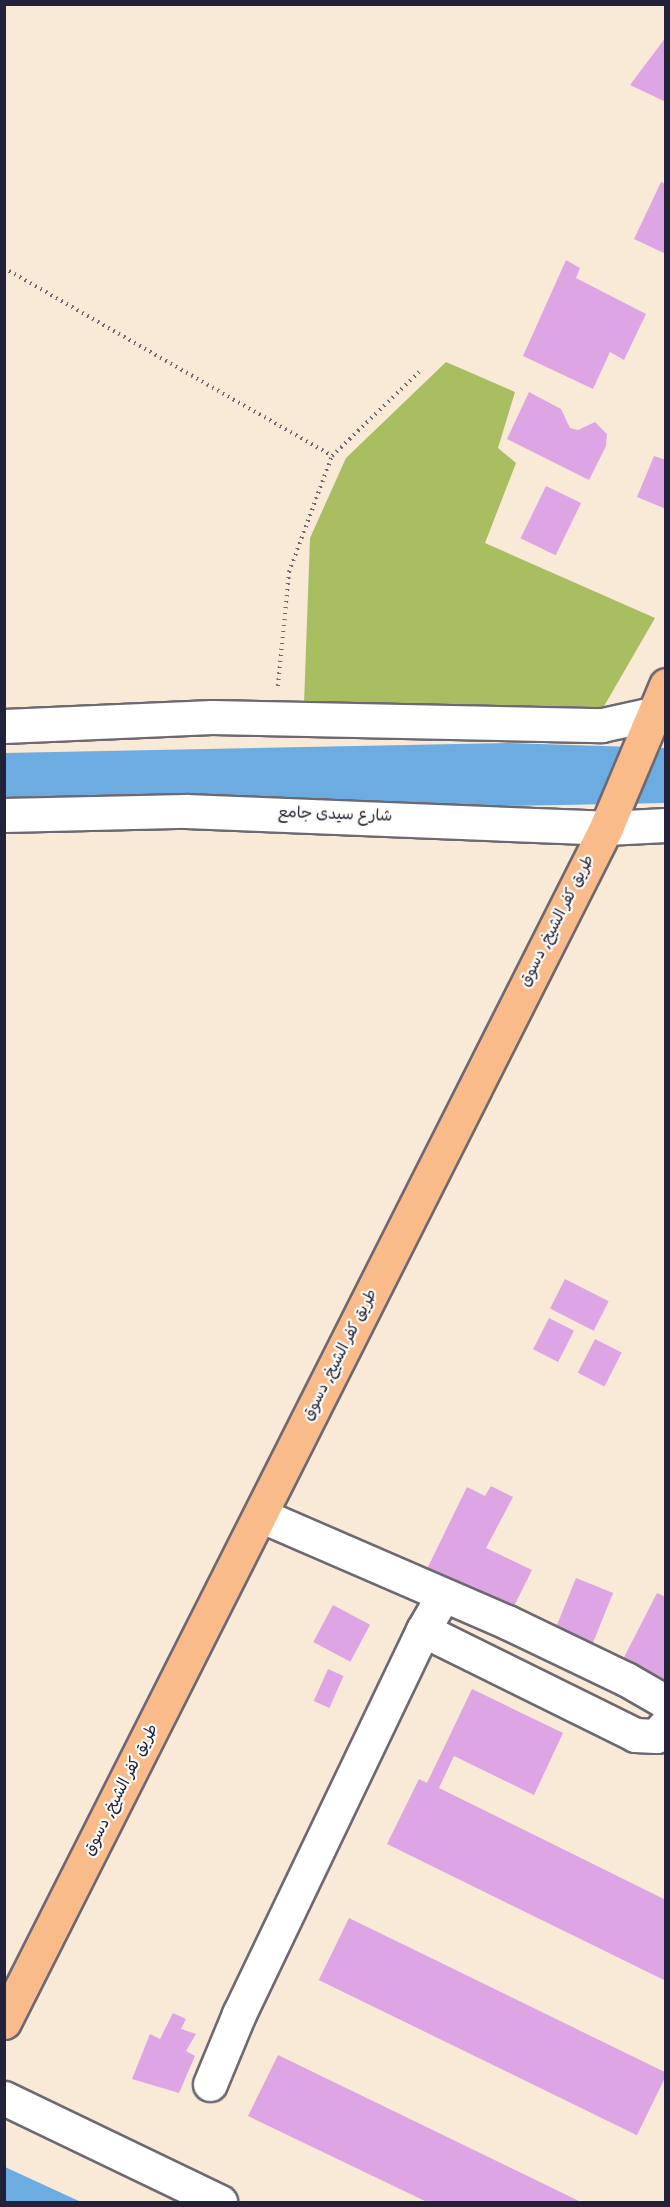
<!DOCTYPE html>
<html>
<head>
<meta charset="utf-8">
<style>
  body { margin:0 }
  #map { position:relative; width:670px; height:2207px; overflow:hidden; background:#f8ead7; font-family:"Gochi Hand","Playpen Sans Arabic",sans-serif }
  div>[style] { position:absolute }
  .green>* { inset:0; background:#a9bd61 }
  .water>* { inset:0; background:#6cace0 }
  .building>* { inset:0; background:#dda5e4; transform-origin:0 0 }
  .path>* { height:4px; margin-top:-2px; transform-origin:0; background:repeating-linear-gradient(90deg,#6d6872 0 1.5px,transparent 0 6px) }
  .roads { filter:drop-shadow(2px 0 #6d6872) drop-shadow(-2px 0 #6d6872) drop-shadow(0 2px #6d6872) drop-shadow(0 -2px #6d6872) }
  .minor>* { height:33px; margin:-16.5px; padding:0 16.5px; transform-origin:16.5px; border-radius:16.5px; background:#fff }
  .major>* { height:33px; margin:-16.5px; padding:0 16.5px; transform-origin:16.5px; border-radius:16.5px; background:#fabb8b }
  span { translate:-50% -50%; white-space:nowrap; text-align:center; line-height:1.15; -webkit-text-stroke:4.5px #fdfcf7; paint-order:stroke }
  .street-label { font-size:16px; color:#22223b }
  .frame { position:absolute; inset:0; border:6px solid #22223b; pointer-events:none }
</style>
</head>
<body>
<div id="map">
  <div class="green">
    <i style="clip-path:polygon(446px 362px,515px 392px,498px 448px,516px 463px,485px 543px,655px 618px,603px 708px,304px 704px,310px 538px,346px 458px)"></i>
  </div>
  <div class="water">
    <i style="clip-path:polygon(508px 743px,665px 748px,665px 803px,408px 808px,5px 808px,4px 753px)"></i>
    <i style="clip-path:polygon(4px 2167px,5px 2167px,81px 2202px,5px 2202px)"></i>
  </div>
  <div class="building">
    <i style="clip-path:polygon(666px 37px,666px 102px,630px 85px)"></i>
    <i style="clip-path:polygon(661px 182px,666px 184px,666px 254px,634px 239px)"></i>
    <i style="clip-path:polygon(566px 260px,580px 268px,576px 278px,646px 314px,624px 360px,610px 352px,593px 389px,523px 356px)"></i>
    <i style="clip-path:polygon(529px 392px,561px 409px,570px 428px,578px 430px,595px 422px,607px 434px,606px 446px,589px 480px,507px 439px)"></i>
    <i style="clip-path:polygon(654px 456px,666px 460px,666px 509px,637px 497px)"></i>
    <i style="left:546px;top:486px;width:39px;height:58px;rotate:26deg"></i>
    <i style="left:565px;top:1279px;width:49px;height:33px;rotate:27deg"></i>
    <i style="left:549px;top:1318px;width:28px;height:35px;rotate:27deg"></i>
    <i style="left:595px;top:1339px;width:30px;height:38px;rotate:27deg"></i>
    <i style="clip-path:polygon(491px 1486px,513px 1497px,486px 1548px,532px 1570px,509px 1616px,425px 1573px,467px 1487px,485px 1496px)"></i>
    <i style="left:576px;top:1578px;width:40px;height:65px;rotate:22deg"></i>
    <i style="clip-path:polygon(657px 1593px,666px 1597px,666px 1694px,618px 1669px)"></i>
    <i style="left:333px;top:1605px;width:42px;height:42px;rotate:28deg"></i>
    <i style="left:328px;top:1669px;width:17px;height:35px;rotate:24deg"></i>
    <i style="clip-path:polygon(472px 1689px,563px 1733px,534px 1795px,454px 1756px,439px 1788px,666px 1900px,666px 1981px,387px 1844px,419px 1779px,427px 1783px)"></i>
    <i style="left:349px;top:1918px;width:354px;height:69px;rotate:26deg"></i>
    <i style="clip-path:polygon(173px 2013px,186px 2019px,181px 2029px,196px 2034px,186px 2051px,195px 2056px,179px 2093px,132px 2079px,150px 2034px,160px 2039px)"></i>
    <i style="clip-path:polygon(278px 2055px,581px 2202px,427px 2202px,248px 2116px)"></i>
  </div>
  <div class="path">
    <i style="left:4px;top:268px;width:378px;rotate:29.8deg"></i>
    <i style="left:278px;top:686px;width:115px;rotate:-84.5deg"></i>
    <i style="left:289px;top:572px;width:124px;rotate:-69.7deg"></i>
    <i style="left:332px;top:456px;width:121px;rotate:-44deg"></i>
  </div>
  <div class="roads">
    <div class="minor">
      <i style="left:4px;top:726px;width:208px;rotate:-2.5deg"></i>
      <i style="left:212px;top:717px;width:390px;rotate:1.2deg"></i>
      <i style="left:602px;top:725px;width:66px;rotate:-12.3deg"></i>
      <i style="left:4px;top:815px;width:182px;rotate:-1.3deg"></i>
      <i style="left:186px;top:811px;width:420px;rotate:2.3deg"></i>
      <i style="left:606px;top:828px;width:60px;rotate:-2.9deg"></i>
      <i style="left:262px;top:1516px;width:267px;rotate:23.4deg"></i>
      <i style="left:507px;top:1622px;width:132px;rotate:25.6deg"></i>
      <i style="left:626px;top:1679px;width:46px;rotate:29.9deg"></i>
      <i style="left:423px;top:1630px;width:237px;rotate:26.3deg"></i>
      <i style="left:635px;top:1735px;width:21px;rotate:3deg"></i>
      <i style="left:656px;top:1736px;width:16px;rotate:-50deg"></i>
      <i style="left:210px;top:2084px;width:76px;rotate:-67.5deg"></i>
      <i style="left:239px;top:2014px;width:426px;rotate:-64.4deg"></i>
      <i style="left:423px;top:1630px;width:39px;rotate:-60deg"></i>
      <i style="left:4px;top:2098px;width:240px;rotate:25.7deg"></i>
    </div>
    <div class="major">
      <i style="left:4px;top:2022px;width:1337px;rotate:-63.24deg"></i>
      <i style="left:606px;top:828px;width:155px;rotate:-67.2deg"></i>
    </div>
  </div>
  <div class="street-label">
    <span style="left:335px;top:817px;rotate:2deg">شارع سيدى جامع</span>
    <span style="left:559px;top:922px;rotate:-63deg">طريق كفر الشيخ, دسوق</span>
    <span style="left:342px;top:1356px;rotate:-63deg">طريق كفر الشيخ, دسوق</span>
    <span style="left:123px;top:1791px;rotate:-63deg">طريق كفر الشيخ, دسوق</span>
  </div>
  <div class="frame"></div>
</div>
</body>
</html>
